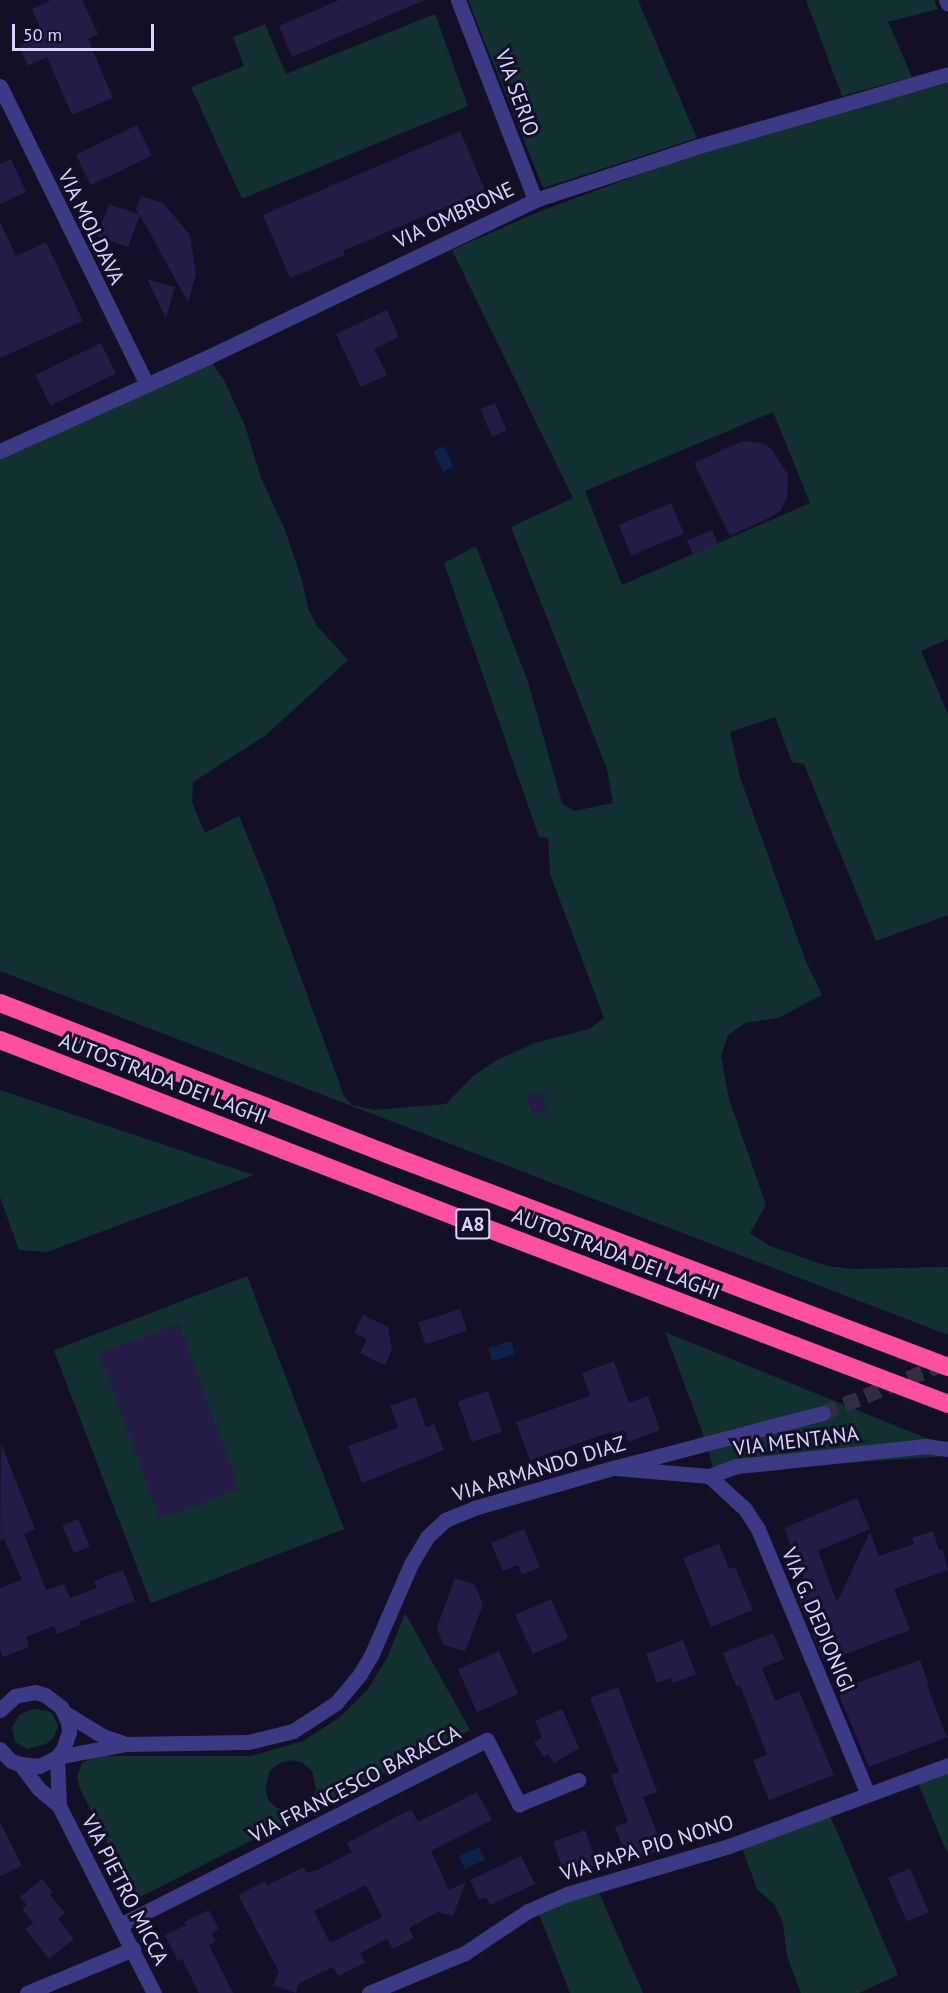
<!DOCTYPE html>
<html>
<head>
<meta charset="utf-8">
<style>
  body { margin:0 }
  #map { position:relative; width:948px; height:1993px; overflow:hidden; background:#130f26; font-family:"PT Sans",sans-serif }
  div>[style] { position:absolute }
  .green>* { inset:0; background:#12302f; transform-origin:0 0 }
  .water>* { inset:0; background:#0c2248; transform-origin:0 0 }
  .building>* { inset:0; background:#241b47; transform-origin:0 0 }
  .tertiary-tunnel>* { height:15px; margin-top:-7.5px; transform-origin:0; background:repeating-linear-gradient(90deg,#312d47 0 15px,transparent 0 23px) }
  .minor>* { height:15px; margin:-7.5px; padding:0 7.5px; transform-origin:7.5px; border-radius:7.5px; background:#3d3a85 }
  .tertiary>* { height:15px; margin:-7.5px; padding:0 7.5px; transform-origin:7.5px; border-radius:7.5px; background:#3d3a85 }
  .motorway>* { height:18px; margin:-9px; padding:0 9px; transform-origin:9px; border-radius:9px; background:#ff4fa3 }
  span { translate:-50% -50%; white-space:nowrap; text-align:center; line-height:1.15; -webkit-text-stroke:6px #130f26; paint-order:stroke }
  .shield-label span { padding:2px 4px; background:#130f26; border:2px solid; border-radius:4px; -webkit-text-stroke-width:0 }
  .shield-label { font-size:20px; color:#d9d4ff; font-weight:700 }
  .street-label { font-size:21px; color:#d9d4ff }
  .scale { position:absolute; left:12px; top:24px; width:142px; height:27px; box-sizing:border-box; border:3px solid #d9d4ff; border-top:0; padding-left:8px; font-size:18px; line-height:21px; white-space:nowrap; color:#d9d4ff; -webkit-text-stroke:4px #130f26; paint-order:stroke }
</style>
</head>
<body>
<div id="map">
  <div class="green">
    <i style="clip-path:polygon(468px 0,638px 0,697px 138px,543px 188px)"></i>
    <i style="clip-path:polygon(806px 0,934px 0,938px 9px,888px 22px,912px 77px,842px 96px)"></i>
    <i style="clip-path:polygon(435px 14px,468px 106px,242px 199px,191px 87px,244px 66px,233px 37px,265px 24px,286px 74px)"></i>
    <i style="clip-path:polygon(evenodd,948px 83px,948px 639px,921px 651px,948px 714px,948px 915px,876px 941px,804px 764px,792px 762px,775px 717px,730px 732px,740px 777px,806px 962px,822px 995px,778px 1018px,745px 1023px,728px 1035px,721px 1056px,729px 1099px,766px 1205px,750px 1233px,770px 1246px,827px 1266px,851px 1269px,948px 1267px,948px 1335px,0 971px,0 459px,212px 363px,224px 380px,245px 426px,261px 478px,285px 530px,302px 580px,308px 608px,317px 626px,348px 660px,266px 735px,193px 782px,192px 802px,205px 833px,239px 816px,265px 879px,344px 1096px,352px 1105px,374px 1110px,446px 1104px,473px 1076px,497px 1060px,535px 1043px,589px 1029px,604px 1018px,550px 874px,548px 838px,539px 837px,444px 563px,476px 546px,528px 682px,562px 803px,574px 811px,613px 803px,607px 769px,511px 527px,573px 498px,452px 250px,538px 212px,700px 152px,948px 83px,773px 412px,810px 503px,622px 585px,585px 491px,773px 412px)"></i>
    <i style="clip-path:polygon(0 1090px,60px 1110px,254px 1175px,47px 1252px,19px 1250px,0 1197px)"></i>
    <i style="left:247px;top:1276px;width:271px;height:207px;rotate:69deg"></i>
    <i style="clip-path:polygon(665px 1332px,948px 1447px,948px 1456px,714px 1472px,706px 1442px)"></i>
    <i style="clip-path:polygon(evenodd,405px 1613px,470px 1730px,136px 1899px,80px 1789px,77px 1777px,82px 1763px,96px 1756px,251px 1756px,303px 1741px,339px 1718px,368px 1689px,388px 1656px,405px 1613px,293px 1760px,303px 1763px,312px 1771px,316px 1789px,308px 1806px,292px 1812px,277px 1808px,269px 1801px,265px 1789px,270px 1770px,282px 1762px,293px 1760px)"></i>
    <i style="clip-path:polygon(33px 1709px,48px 1711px,53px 1715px,58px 1726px,54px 1737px,46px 1744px,27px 1749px,15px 1742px,12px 1728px,19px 1715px)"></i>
    <i style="clip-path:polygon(948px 1765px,948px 1855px,915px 1776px)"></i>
    <i style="clip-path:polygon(829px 1813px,898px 1975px,859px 1993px,801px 1993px,787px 1956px,783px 1923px,774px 1904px,757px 1889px,741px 1845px)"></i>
    <i style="clip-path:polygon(597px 1888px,643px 1993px,570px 1993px,538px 1912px)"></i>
  </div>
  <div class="water">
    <i style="left:444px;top:446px;width:23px;height:12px;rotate:65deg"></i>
    <i style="left:511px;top:1341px;width:14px;height:24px;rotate:73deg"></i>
    <i style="left:479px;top:1847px;width:14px;height:22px;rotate:65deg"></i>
  </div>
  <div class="building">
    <i style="clip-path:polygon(51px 0,82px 0,98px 34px,88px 39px,113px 98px,72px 115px,47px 57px,28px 66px,19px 46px,43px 34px,32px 9px)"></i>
    <i style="clip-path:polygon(339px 0,425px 0,292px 57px,279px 26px)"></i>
    <i style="left:137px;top:125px;width:34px;height:68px;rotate:64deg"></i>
    <i style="clip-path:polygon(460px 131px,485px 190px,343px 251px,345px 255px,290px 278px,263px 215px)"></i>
    <i style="clip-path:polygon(11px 159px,26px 192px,0 204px,0 164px)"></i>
    <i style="clip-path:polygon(141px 196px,163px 203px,190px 235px,196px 274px,188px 302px,140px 215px,128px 247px,97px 236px,109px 204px,139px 215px,136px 209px)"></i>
    <i style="clip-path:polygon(0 222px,16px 256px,46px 242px,83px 321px,0 358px)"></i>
    <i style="clip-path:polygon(147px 279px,175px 287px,166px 318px)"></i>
    <i style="clip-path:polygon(387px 310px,399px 337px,374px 349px,387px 375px,361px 387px,336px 334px)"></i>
    <i style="left:101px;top:343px;width:34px;height:73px;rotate:64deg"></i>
    <i style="left:495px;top:403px;width:30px;height:16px;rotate:67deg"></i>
    <i style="clip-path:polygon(743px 441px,761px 443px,771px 448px,788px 475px,787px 497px,781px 510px,773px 516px,730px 536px,694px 463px)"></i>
    <i style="left:671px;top:503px;width:33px;height:57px;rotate:67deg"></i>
    <i style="left:712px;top:530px;width:15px;height:27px;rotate:67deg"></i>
    <i style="left:542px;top:1092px;width:18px;height:16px;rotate:74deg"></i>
    <i style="left:460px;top:1309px;width:23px;height:44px;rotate:72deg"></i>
    <i style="clip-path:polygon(363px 1315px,388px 1327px,392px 1350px,385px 1365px,360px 1353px,367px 1339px,354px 1333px)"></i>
    <i style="left:179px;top:1324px;width:176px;height:85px;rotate:70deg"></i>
    <i style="clip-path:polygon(614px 1361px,629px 1403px,648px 1396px,660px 1430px,628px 1442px,624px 1430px,612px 1434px,611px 1432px,530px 1460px,516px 1422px,590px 1396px,582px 1373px)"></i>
    <i style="left:488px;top:1391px;width:43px;height:32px;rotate:71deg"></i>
    <i style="clip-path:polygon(415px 1397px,426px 1427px,434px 1424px,444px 1450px,362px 1483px,348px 1446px,398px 1428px,390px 1406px)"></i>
    <i style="clip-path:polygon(1px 1443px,35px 1529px,24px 1534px,46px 1590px,64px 1584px,70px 1598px,97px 1588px,94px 1581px,123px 1570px,135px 1601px,79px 1622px,80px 1625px,57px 1634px,54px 1626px,26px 1637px,29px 1647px,3px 1657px,0 1648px,0 1588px,22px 1580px,4px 1539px,0 1541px)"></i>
    <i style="clip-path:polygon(857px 1498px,870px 1529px,818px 1551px,837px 1602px,870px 1532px,879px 1556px,914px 1544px,912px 1538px,933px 1531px,939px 1550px,943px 1549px,948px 1570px,894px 1589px,910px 1630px,824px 1662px,793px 1586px,805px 1581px,784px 1528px)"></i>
    <i style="left:78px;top:1519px;width:30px;height:17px;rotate:67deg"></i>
    <i style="clip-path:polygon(524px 1529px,540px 1567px,522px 1575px,518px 1565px,503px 1571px,491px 1543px)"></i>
    <i style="clip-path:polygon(719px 1544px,729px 1569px,735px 1567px,753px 1610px,711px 1627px,683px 1558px)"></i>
    <i style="clip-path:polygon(455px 1578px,475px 1585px,483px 1605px,465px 1651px,443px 1645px,437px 1627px)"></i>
    <i style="left:551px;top:1599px;width:43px;height:39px;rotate:66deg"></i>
    <i style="clip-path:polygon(773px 1633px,784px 1659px,762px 1668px,775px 1701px,799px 1691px,834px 1775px,769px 1800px,753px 1760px,767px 1755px,740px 1685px,736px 1686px,723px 1653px)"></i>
    <i style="clip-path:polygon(683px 1640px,696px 1674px,672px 1683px,671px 1678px,657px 1683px,646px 1654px)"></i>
    <i style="left:499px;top:1651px;width:47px;height:45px;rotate:66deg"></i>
    <i style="clip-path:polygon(920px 1660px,929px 1685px,927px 1686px,947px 1737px,869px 1767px,837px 1690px)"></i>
    <i style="clip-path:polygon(618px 1687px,657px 1792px,643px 1797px,663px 1849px,629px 1862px,615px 1827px,628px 1822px,611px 1775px,619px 1772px,590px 1698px)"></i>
    <i style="clip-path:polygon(562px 1709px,579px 1748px,554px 1763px,548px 1754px,544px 1757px,534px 1743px,542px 1737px,535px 1721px)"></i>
    <i style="clip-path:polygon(evenodd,477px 1792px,492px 1820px,431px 1851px,449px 1890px,466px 1882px,453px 1916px,438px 1912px,409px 1928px,414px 1938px,393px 1949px,387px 1939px,360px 1953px,365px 1963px,338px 1976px,333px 1967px,298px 1984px,296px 1993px,273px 1985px,279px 1972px,238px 1895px,265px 1881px,267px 1885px,304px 1867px,307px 1873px,317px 1870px,352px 1852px,347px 1843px,411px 1809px,418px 1822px,477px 1792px,366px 1885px,382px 1917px,330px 1943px,314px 1911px,366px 1885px)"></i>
    <i style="clip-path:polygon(0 1822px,22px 1866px,0 1876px)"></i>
    <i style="left:585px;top:1830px;width:37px;height:34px;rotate:70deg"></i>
    <i style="clip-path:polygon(521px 1856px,535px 1884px,490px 1905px,486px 1897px,479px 1900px,470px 1880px)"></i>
    <i style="left:910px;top:1868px;width:48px;height:24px;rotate:67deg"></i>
    <i style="clip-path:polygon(42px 1879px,53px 1893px,50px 1895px,65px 1913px,58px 1919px,74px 1939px,49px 1959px,25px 1929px,33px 1923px,22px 1909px,27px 1905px,20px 1897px)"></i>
    <i style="clip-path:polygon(209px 1910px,219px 1929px,212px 1933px,216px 1942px,209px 1945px,233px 1993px,199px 1993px,182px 1959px,178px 1961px,165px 1935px,186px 1925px,184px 1922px)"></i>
  </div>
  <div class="tertiary-tunnel">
    <i style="left:823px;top:1413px;width:135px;rotate:-22.2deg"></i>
  </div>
  <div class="minor">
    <i style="left:458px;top:0;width:214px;rotate:68.9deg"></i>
    <i style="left:946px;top:0;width:4px;rotate:63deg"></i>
    <i style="left:0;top:86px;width:333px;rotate:63.8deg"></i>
    <i style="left:0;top:451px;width:230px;rotate:-24.3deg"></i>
    <i style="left:210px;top:356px;width:361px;rotate:-25.6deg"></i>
    <i style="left:535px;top:200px;width:173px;rotate:-18.2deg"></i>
    <i style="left:699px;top:146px;width:259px;rotate:-16.1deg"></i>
    <i style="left:616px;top:1468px;width:93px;rotate:4.9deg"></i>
    <i style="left:709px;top:1476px;width:29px;rotate:-20deg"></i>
    <i style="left:736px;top:1466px;width:22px;rotate:-5deg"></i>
    <i style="left:758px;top:1464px;width:169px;rotate:-6.1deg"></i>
    <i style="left:926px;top:1446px;width:22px;rotate:8deg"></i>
    <i style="left:709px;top:1476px;width:49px;rotate:42.5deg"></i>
    <i style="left:745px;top:1509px;width:24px;rotate:57deg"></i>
    <i style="left:758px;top:1529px;width:287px;rotate:67.5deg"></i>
    <i style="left:57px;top:1757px;width:49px;rotate:87.7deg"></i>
    <i style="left:20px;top:1764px;width:31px;rotate:53deg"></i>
    <i style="left:39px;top:1789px;width:26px;rotate:40deg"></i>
    <i style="left:59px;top:1806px;width:210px;rotate:63.1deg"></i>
    <i style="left:120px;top:1925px;width:411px;rotate:-26.8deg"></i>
    <i style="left:487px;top:1740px;width:72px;rotate:63.4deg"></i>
    <i style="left:519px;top:1804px;width:64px;rotate:-22.1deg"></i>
    <i style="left:27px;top:1993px;width:115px;rotate:-22.5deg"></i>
    <i style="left:369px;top:1993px;width:104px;rotate:-22.6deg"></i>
    <i style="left:465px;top:1953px;width:76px;rotate:-33.7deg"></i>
    <i style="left:528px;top:1911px;width:43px;rotate:-23.6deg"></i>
    <i style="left:567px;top:1894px;width:169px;rotate:-16.5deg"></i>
    <i style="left:729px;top:1846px;width:233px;rotate:-20.3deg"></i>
  </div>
  <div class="tertiary">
    <i style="left:0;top:1710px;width:21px;rotate:-43deg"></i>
    <i style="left:15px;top:1696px;width:20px;rotate:-11deg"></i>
    <i style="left:35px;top:1692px;width:10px;rotate:17deg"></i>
    <i style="left:45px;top:1695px;width:20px;rotate:37deg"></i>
    <i style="left:61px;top:1707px;width:17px;rotate:65deg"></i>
    <i style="left:68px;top:1722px;width:10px;rotate:84deg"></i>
    <i style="left:69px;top:1732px;width:18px;rotate:109deg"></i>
    <i style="left:63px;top:1749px;width:10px;rotate:127deg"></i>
    <i style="left:57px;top:1757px;width:20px;rotate:153deg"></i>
    <i style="left:39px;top:1766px;width:19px;rotate:-174deg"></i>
    <i style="left:20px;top:1764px;width:9px;rotate:-162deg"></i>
    <i style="left:11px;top:1761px;width:16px;rotate:-133deg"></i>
    <i style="left:65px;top:1713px;width:44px;rotate:31.2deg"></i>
    <i style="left:103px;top:1736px;width:21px;rotate:19deg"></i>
    <i style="left:57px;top:1757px;width:70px;rotate:-10.7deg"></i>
    <i style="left:126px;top:1744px;width:122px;rotate:-0.9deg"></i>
    <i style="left:248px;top:1742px;width:46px;rotate:-13.7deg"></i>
    <i style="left:293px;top:1731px;width:51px;rotate:-33.1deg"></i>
    <i style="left:336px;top:1703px;width:38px;rotate:-50deg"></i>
    <i style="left:360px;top:1674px;width:21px;rotate:-59deg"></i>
    <i style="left:371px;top:1656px;width:100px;rotate:-66.5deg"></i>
    <i style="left:411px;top:1564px;width:31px;rotate:-59deg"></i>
    <i style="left:427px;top:1537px;width:25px;rotate:-43deg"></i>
    <i style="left:445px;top:1520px;width:31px;rotate:-22deg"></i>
    <i style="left:474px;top:1508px;width:145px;rotate:-16.1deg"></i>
    <i style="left:613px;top:1468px;width:217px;rotate:-14.7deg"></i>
  </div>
  <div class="motorway">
    <i style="left:0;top:1003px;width:415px;rotate:21.3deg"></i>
    <i style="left:387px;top:1154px;width:600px;rotate:20.79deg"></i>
    <i style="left:0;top:1040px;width:490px;rotate:21.2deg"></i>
    <i style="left:457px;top:1217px;width:525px;rotate:20.85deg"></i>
  </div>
  <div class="shield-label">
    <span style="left:473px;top:1224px">A8</span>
  </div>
  <div class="street-label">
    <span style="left:517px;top:93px;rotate:70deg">VIA SERIO</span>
    <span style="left:454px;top:215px;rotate:-25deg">VIA OMBRONE</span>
    <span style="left:91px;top:227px;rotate:64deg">VIA MOLDAVA</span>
    <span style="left:163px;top:1079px;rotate:21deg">AUTOSTRADA DEI LAGHI</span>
    <span style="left:616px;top:1254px;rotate:21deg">AUTOSTRADA DEI LAGHI</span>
    <span style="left:796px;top:1441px;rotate:-7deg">VIA MENTANA</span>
    <span style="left:539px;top:1469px;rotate:-17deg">VIA ARMANDO DIAZ</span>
    <span style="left:818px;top:1620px;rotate:67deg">VIA G. DEDIONIGI</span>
    <span style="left:355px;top:1784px;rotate:-27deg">VIA FRANCESCO BARACCA</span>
    <span style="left:647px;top:1848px;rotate:-17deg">VIA PAPA PIO NONO</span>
    <span style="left:125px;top:1890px;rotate:63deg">VIA PIETRO MICCA</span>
  </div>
  <div class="scale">50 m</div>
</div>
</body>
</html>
